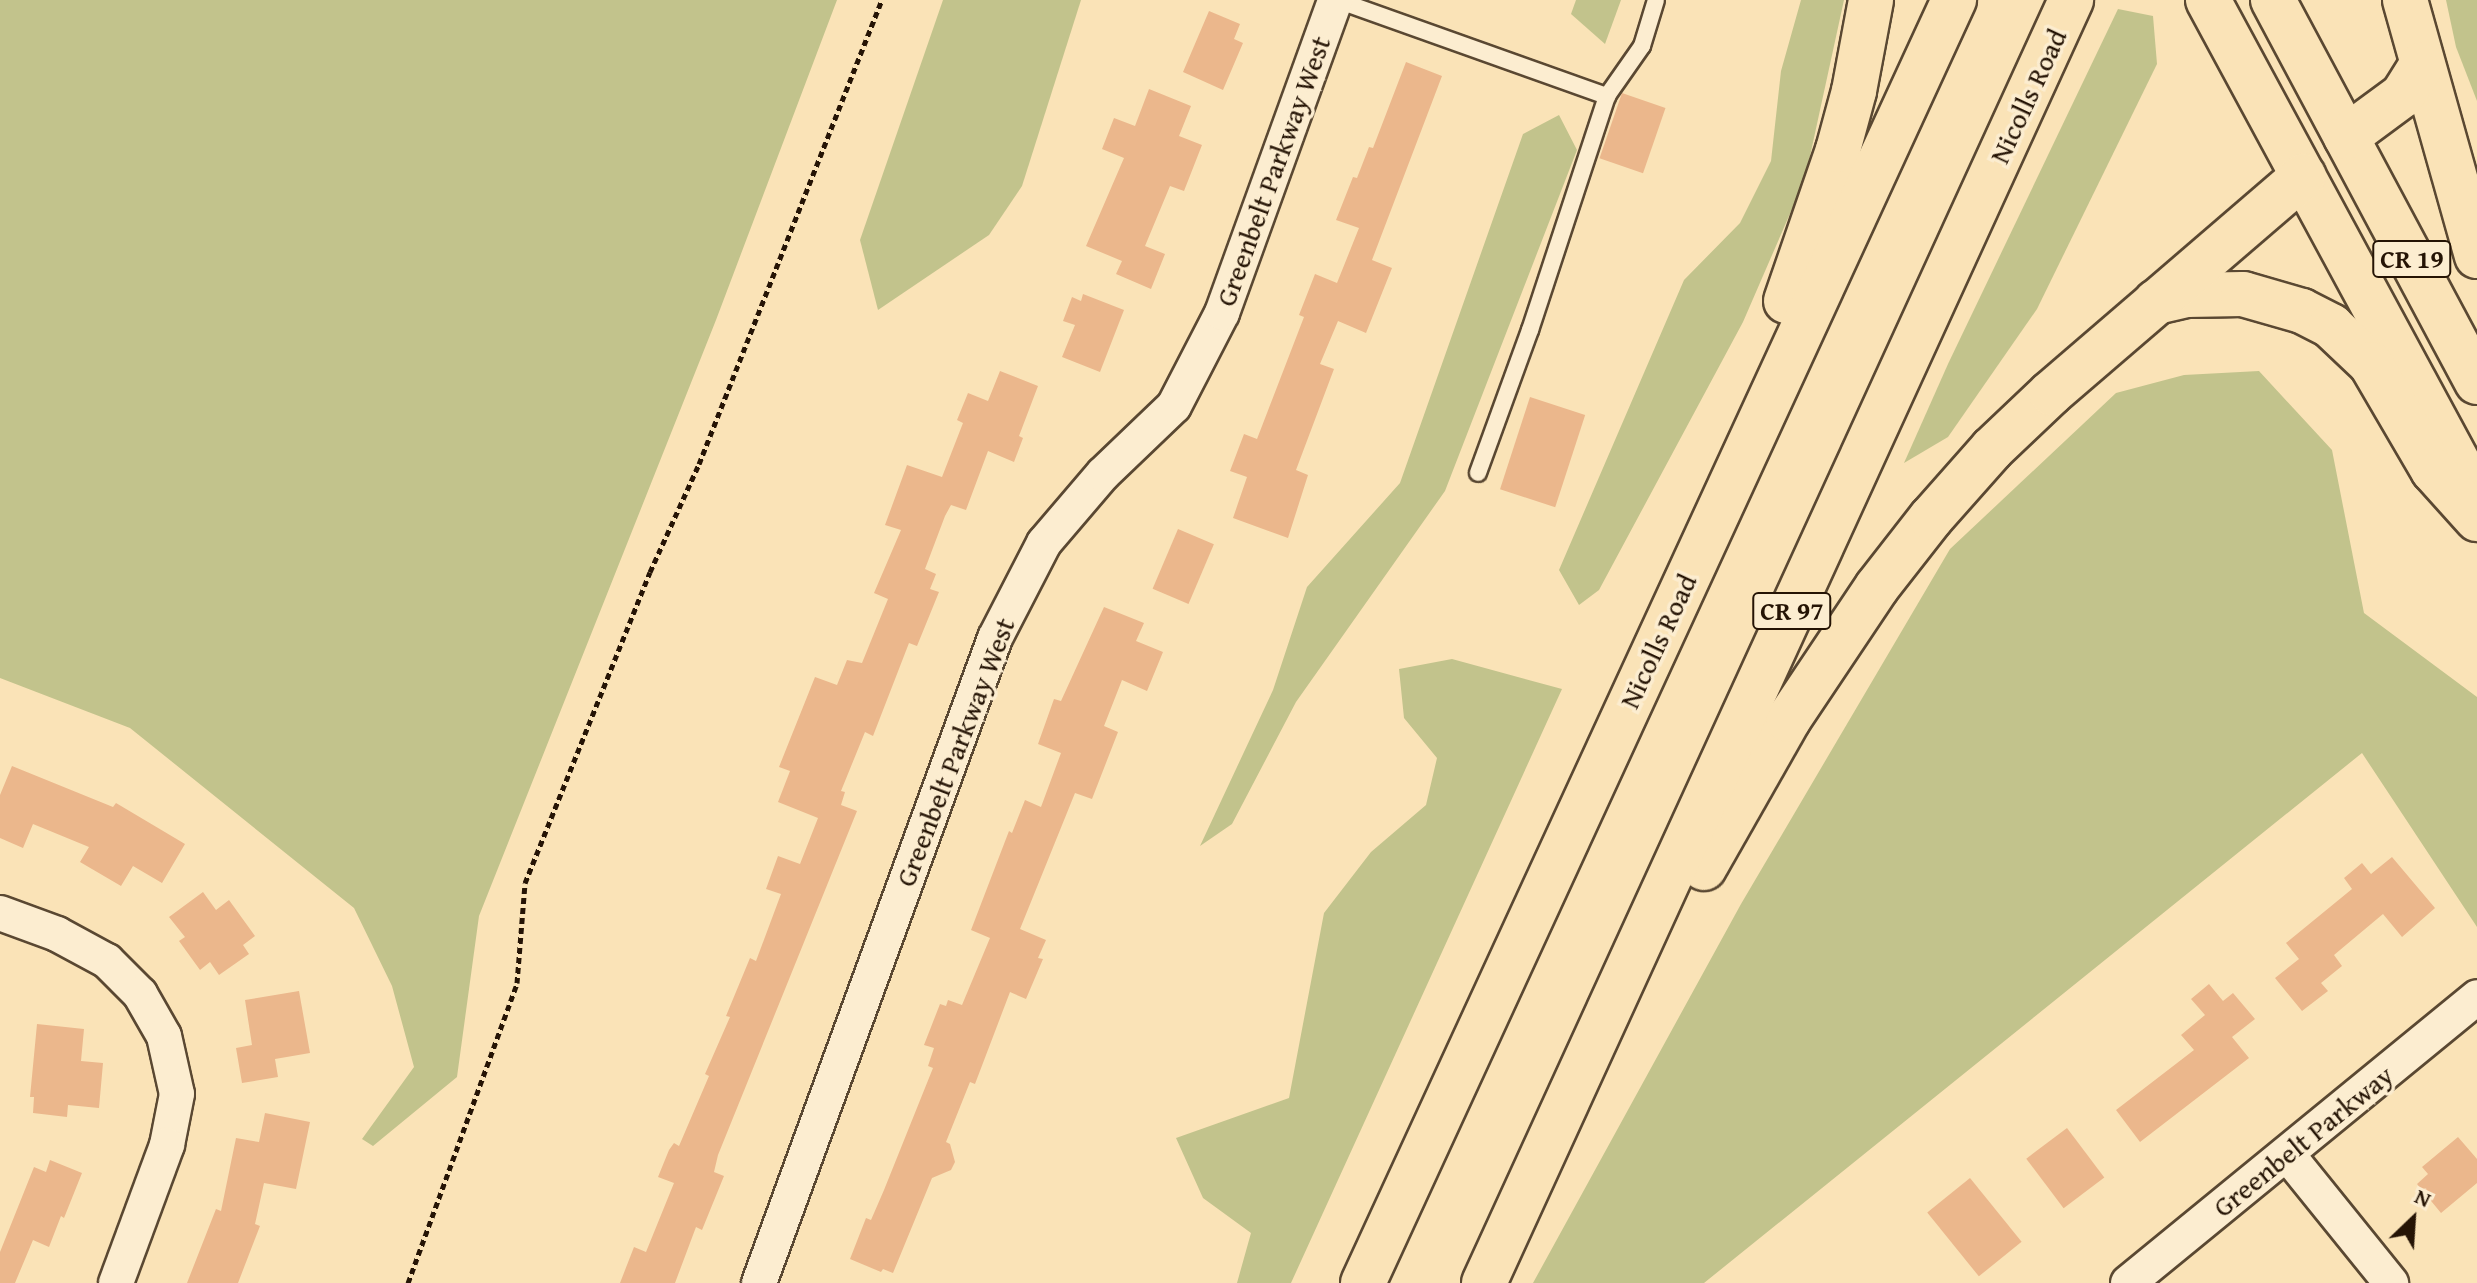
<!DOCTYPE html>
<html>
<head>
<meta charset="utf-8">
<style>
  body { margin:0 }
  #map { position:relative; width:2477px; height:1283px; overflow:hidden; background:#fae3b7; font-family:"Gentium Book Plus",serif }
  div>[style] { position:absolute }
  .green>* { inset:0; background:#c2c38c }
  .building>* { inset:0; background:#ebb78c; transform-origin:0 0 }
  .path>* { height:5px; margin-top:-2.5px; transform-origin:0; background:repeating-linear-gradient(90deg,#251405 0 6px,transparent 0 10px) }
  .roads { filter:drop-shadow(2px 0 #5a4832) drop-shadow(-2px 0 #5a4832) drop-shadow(0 2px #5a4832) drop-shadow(0 -2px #5a4832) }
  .service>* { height:16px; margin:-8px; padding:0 8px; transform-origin:8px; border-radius:8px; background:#fcedd0 }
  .minor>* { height:34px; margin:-17px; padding:0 17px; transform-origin:17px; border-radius:17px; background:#fcedd0 }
  .primary>* { height:44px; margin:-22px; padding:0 22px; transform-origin:22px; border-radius:22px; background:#fae3b7 }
  .trunk>* { height:44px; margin:-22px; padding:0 22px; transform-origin:22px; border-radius:22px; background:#fae3b7 }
  span { translate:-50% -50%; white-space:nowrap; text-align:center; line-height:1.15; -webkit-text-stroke:7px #fcedd0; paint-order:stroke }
  .shield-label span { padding:2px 6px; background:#fcedd0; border:2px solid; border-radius:6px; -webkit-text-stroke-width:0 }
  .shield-label { font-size:26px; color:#251405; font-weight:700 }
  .street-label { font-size:28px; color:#251405 }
  .north { position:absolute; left:2373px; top:1179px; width:80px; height:80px; -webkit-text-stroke:6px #fcedd0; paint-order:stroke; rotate:25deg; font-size:22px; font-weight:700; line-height:32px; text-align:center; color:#251405 }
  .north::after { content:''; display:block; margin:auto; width:28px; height:36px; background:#251405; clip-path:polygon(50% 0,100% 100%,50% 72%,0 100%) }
</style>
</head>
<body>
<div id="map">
  <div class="green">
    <i style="clip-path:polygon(0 0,837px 0,716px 320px,479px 916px,457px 1077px,373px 1146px,362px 1139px,414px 1067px,392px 986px,354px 908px,130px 728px,0 678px)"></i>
    <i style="clip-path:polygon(943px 0,1081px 0,1022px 186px,989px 235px,878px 310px,860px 240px)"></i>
    <i style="clip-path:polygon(1576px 0,1621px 0,1605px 44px,1571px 14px)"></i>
    <i style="clip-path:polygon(1801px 0,1844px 0,1805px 179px,1743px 322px,1599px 590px,1579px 605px,1559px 570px,1684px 280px,1740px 223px,1771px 161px,1781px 71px)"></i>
    <i style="clip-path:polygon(2446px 0,2477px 0,2477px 101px,2456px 47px)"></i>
    <i style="clip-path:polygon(2118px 9px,2153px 16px,2157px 64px,2037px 309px,1948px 437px,1904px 463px,1948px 364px)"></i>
    <i style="clip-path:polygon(1559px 115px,1577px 150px,1445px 491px,1296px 702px,1232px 824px,1200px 846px,1273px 690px,1307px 587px,1400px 483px,1523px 134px)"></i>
    <i style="clip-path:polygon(2259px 371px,2332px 450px,2364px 613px,2477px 697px,2477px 927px,2362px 753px,1704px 1283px,1533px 1283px,1741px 904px,1950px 549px,2116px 393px,2184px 375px)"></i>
    <i style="clip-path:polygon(1452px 659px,1562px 689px,1291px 1283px,1237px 1283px,1251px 1233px,1203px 1198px,1176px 1138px,1289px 1098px,1324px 913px,1371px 852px,1426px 805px,1437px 758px,1404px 718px,1399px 669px)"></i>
  </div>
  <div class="building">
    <i style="clip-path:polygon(1209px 11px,1240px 24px,1234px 39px,1243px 43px,1223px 90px,1183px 72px)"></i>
    <i style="clip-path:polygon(1406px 62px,1442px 76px,1372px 260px,1392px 268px,1366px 333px,1338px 321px,1320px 364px,1334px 369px,1296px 470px,1308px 475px,1288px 538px,1233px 518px,1247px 477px,1230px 471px,1244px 434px,1257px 439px,1304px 317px,1299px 315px,1315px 274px,1337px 283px,1359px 228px,1336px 220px,1353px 177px,1357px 178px,1369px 147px,1373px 148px)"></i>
    <i style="clip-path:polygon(1149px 89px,1191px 106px,1179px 136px,1202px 145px,1184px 191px,1170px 186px,1145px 246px,1165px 254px,1151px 289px,1116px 274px,1122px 261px,1086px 246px,1124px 158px,1102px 149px,1114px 118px,1135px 126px)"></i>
    <i style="left:1622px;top:93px;width:46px;height:69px;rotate:19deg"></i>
    <i style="clip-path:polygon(1083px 294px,1124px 310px,1100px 372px,1062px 357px,1075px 325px,1063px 321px,1072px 297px,1081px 301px)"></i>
    <i style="clip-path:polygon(1000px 371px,1038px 386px,1019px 436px,1023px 438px,1014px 462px,988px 451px,966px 510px,951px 505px,945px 516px,925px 569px,936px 574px,930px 589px,939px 592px,917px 646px,909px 643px,873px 736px,865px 732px,841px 791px,845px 792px,841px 805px,857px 811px,718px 1155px,714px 1172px,724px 1176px,702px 1230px,696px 1227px,675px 1283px,620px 1283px,634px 1247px,646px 1252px,674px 1183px,658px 1177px,669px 1150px,674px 1143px,679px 1146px,709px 1076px,705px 1074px,730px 1017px,726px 1016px,750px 958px,756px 961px,781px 894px,766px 889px,778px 856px,800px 864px,818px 818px,778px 802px,790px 771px,779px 767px,815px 677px,837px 685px,847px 660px,862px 663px,888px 599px,874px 593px,901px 530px,885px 525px,907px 465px,942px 477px,963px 423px,957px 420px,968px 393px,988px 401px)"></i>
    <i style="left:1530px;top:397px;width:58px;height:97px;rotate:18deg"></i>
    <i style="left:1178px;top:529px;width:39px;height:65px;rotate:23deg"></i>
    <i style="clip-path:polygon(1104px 607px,1144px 623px,1136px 641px,1163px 652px,1147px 691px,1122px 680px,1104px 726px,1118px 732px,1092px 799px,1075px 793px,1020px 929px,1046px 940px,1038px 958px,1043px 959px,1026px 999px,1010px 992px,975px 1084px,970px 1082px,946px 1142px,950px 1144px,955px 1162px,951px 1170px,932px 1178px,893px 1273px,883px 1269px,881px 1272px,850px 1259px,866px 1218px,871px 1220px,884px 1190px,933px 1068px,928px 1066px,934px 1048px,924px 1045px,940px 1004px,946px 1006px,948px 1000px,962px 1005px,990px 938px,971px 930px,1009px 831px,1012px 833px,1025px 800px,1041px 807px,1061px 753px,1038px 744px,1054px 699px,1061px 701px)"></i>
    <i style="clip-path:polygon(12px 766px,113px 807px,116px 803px,185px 844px,162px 883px,133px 866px,121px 886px,80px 862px,89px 847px,33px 824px,23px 848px,0 838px,0 795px)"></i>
    <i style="clip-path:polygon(2392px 857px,2435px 908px,2402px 937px,2383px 914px,2334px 955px,2342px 966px,2321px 983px,2328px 991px,2302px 1011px,2275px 978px,2299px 959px,2286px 943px,2352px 889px,2344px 878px,2362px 863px,2371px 874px)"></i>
    <i style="clip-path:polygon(203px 892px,216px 910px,229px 900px,255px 936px,243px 945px,249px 954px,219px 975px,210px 962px,200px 970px,179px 941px,185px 937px,169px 917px)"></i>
    <i style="clip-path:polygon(2209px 984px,2223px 1001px,2233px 993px,2255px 1019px,2232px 1037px,2249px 1058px,2140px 1142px,2116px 1110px,2194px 1050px,2181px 1035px,2205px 1015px,2191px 999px)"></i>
    <i style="clip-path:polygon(299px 991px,310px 1053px,275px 1059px,278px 1077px,242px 1083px,236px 1048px,252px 1045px,245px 1000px)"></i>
    <i style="clip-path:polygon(37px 1024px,84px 1029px,81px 1061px,103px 1063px,99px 1108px,68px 1105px,67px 1117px,33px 1113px,34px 1097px,30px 1097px)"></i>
    <i style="clip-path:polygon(265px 1113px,310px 1122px,296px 1189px,264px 1183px,255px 1224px,260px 1226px,238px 1283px,187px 1283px,216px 1209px,221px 1211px,236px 1138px,259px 1142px)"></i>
    <i style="left:2067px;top:1128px;width:62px;height:51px;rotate:53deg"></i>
    <i style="clip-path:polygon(2458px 1137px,2477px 1159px,2477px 1183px,2441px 1213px,2417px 1184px,2428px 1174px,2422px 1167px)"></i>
    <i style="clip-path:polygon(50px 1160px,82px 1173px,64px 1218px,61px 1216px,49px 1247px,33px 1240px,15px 1283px,0 1283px,0 1252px,34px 1167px,46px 1172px)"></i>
    <i style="left:1970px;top:1178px;width:82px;height:55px;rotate:51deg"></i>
  </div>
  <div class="path">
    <i style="left:408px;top:1283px;width:319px;rotate:-70deg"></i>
    <i style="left:517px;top:983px;width:100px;rotate:-85.4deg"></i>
    <i style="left:525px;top:883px;width:335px;rotate:-68.1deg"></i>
    <i style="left:650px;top:572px;width:119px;rotate:-65.6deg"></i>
    <i style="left:699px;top:464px;width:499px;rotate:-68.5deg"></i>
  </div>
  <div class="roads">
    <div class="service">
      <i style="left:1337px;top:0;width:287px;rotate:19.6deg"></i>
      <i style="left:1607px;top:96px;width:246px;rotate:108.2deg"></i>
      <i style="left:1530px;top:330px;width:152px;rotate:110deg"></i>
      <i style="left:1607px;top:96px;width:61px;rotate:-55deg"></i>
      <i style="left:1642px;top:46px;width:48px;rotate:-73.1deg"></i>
    </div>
    <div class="minor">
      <i style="left:0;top:913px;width:61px;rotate:20.2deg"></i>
      <i style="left:57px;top:934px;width:57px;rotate:28.4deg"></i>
      <i style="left:107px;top:961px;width:47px;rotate:45deg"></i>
      <i style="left:140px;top:994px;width:48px;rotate:60.3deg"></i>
      <i style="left:164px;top:1036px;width:59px;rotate:77.4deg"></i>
      <i style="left:177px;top:1094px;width:52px;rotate:101.1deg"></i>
      <i style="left:167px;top:1145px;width:147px;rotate:110.3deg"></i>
      <i style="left:2287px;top:1154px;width:166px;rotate:51.1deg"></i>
      <i style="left:759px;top:1283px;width:687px;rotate:-69.9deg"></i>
      <i style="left:995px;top:638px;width:107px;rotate:-62.7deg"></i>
      <i style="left:1044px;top:543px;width:91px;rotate:-49.5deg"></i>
      <i style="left:1103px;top:474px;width:98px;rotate:-43.8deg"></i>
      <i style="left:1174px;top:406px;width:105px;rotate:-62.7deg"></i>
      <i style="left:1222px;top:313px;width:333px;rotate:-70.1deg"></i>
      <i style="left:2128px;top:1283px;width:451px;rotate:-39.3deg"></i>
    </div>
    <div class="primary">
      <i style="left:2208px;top:0;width:566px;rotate:61.62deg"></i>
      <i style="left:2273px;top:0;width:433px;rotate:61.9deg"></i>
    </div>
    <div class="trunk">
      <i style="left:2405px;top:0;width:266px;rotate:74.3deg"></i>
      <i style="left:2346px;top:137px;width:71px;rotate:-36.4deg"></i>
      <i style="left:2403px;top:95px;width:36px;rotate:-58deg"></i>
      <i style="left:1786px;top:301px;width:160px;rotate:-71deg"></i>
      <i style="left:1838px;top:150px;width:61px;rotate:-74.8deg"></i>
      <i style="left:1854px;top:91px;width:93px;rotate:-79.4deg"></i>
      <i style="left:2156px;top:302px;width:31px;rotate:-13deg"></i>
      <i style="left:2186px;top:295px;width:57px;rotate:-1deg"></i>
      <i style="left:2243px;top:294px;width:61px;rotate:16.1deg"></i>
      <i style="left:2302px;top:311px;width:33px;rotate:27deg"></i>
      <i style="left:2331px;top:326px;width:55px;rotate:43.5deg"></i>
      <i style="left:2371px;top:364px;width:123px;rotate:59.7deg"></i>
      <i style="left:2433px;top:470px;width:66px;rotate:48.1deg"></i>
      <i style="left:1704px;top:868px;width:170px;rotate:-60.4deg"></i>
      <i style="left:1788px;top:720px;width:160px;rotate:-56.2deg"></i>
      <i style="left:1877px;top:587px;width:88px;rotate:-52deg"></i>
      <i style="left:1931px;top:518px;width:92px;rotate:-48.5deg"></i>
      <i style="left:1992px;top:449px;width:81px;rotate:-43.5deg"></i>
      <i style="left:2051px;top:393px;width:333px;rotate:-40.7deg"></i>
      <i style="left:1363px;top:1283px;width:1413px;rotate:-65.27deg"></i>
      <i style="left:1484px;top:1283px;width:1411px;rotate:-65.41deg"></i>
    </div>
  </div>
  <div class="shield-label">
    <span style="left:2412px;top:259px">CR 19</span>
    <span style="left:1792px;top:611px">CR 97</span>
  </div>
  <div class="street-label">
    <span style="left:2028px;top:96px;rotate:-65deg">Nicolls Road</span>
    <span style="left:1273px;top:171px;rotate:-70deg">Greenbelt Parkway West</span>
    <span style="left:1658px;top:641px;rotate:-65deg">Nicolls Road</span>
    <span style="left:955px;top:752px;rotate:-69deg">Greenbelt Parkway West</span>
    <span style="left:2303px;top:1141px;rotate:-39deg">Greenbelt Parkway</span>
  </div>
  <div class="north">N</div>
</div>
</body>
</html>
